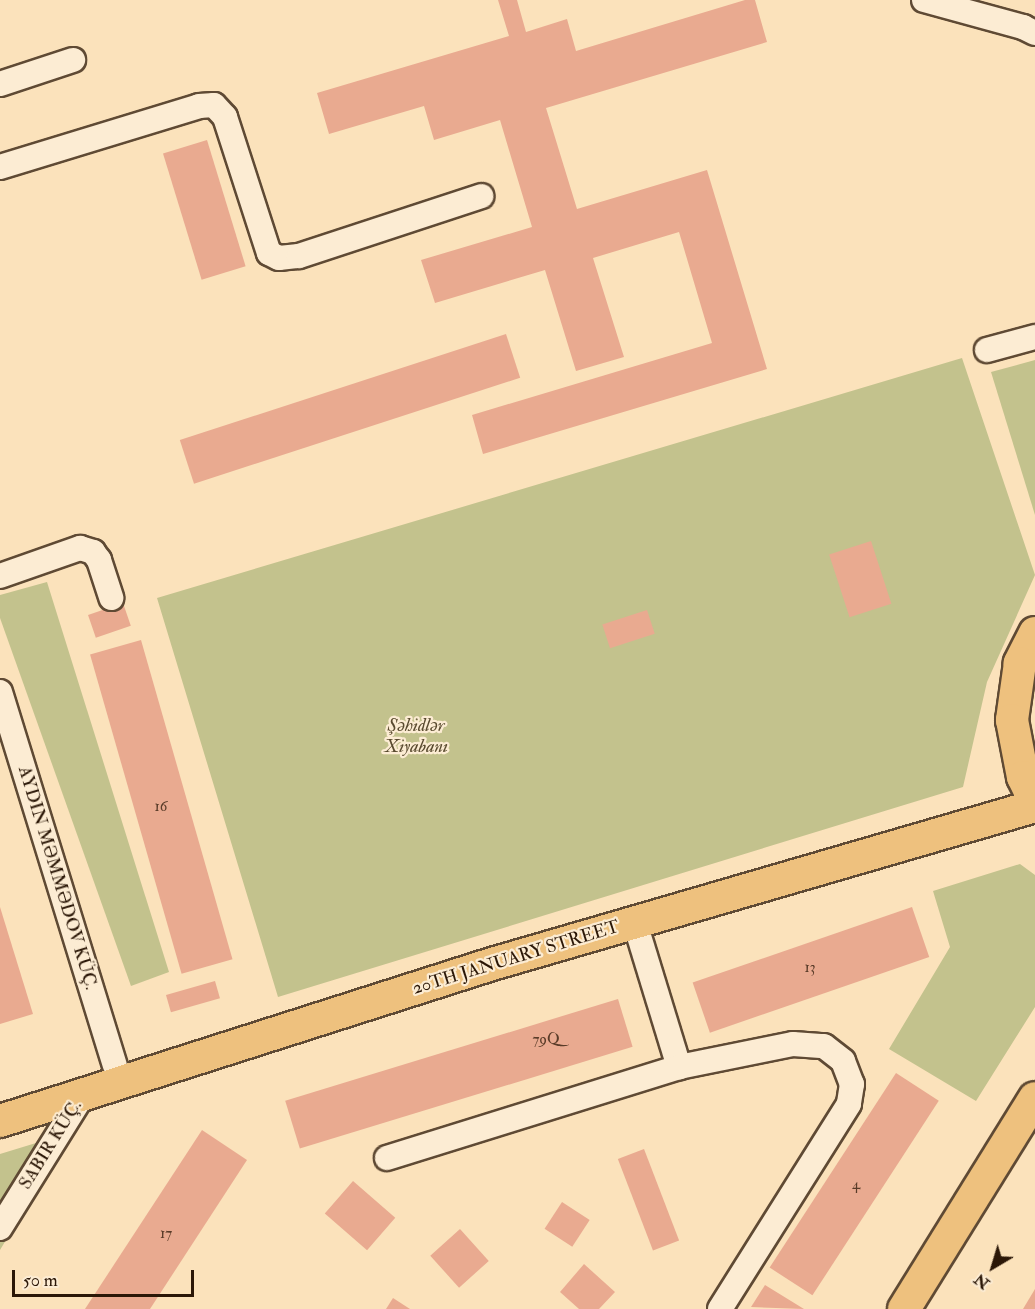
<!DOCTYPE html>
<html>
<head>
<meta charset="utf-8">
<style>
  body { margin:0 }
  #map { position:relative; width:1035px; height:1309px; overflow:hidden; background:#fbe2bb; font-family:"IM FELL Double Pica",serif }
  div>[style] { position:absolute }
  .green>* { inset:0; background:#c3c28d }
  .building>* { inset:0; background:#e9aa90; transform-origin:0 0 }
  .roads { filter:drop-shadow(2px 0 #5f4a34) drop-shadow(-2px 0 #5f4a34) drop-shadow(0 2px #5f4a34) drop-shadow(0 -2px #5f4a34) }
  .minor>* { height:24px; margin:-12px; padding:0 12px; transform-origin:12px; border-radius:12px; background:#fcecd3 }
  .major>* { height:32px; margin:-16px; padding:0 16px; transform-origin:16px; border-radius:16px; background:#eec17e }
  span { translate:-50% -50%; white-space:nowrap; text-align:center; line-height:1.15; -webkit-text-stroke:4.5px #fcecd3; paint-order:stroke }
  .number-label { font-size:15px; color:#5a3c29 }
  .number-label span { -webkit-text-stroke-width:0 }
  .park-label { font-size:18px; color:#594a2f; font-style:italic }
  .street-label { font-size:18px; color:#2b1707 }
  .north { position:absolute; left:963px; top:1237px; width:60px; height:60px; -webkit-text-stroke:4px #fcecd3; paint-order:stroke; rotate:218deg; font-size:16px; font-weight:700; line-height:24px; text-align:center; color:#2b1707 }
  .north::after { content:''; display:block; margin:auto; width:21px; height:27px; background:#2b1707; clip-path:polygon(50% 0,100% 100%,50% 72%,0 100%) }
  .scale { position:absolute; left:12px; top:1270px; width:182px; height:27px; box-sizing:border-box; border:3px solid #2b1707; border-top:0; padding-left:8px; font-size:18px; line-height:21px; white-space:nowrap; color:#2b1707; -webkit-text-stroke:4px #fcecd3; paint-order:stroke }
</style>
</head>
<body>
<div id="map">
  <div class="green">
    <i style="clip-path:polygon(962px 358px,1035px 575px,987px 682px,963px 787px,278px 997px,157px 598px)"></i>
    <i style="clip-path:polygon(1035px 360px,1035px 515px,991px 372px)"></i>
    <i style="clip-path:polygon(47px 582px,169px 972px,131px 986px,0 618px,0 595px)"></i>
    <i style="clip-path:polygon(1020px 864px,1035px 875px,1035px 1007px,976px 1101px,889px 1049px,950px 947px,933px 891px)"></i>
    <i style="clip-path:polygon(72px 1132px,6px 1240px,0 1250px,0 1154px)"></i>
  </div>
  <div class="building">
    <i style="clip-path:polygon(498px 0,517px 0,526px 32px,567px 19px,576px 51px,745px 0,755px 0,767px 42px,546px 108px,577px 209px,707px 170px,767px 369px,483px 454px,472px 415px,712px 343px,679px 232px,593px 258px,624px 357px,576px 371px,545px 270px,435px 303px,421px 260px,532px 227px,500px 120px,434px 140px,424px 106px,329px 134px,317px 93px,509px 36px)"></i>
    <i style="left:207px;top:140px;width:132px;height:46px;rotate:73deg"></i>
    <i style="left:506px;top:334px;width:46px;height:343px;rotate:72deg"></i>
    <i style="left:871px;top:541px;width:66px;height:44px;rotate:72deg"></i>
    <i style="left:123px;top:603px;width:24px;height:37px;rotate:71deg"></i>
    <i style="left:647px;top:610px;width:25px;height:47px;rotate:72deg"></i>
    <i style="left:141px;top:640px;width:332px;height:53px;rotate:74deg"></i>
    <i style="clip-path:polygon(0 907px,33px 1014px,0 1024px)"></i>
    <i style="left:912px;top:907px;width:53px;height:232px;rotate:71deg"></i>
    <i style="left:215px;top:981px;width:18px;height:51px;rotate:74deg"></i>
    <i style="left:618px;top:999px;width:50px;height:348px;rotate:73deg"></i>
    <i style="left:896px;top:1073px;width:51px;height:232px;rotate:33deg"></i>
    <i style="clip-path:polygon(202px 1130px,247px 1160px,150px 1309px,85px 1309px)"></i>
    <i style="left:644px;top:1149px;width:98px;height:28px;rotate:69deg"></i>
    <i style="left:353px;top:1181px;width:56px;height:43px;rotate:41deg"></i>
    <i style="left:562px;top:1202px;width:33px;height:32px;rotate:33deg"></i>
    <i style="left:460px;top:1229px;width:43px;height:40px;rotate:48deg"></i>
    <i style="clip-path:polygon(584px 1264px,615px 1292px,599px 1309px,579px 1309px,560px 1292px)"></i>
    <i style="clip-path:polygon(765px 1285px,804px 1309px,751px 1307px)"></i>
    <i style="clip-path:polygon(1035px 1289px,1035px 1309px,1023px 1309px)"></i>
    <i style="clip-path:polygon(393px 1298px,410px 1309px,386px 1309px)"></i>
  </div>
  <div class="roads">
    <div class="minor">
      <i style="left:924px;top:0;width:103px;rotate:15.3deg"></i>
      <i style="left:1023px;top:27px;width:13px;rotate:27deg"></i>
      <i style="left:0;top:84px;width:77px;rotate:-18.2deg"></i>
      <i style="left:0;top:167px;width:208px;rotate:-17deg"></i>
      <i style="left:199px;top:106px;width:15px;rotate:-4deg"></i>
      <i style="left:214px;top:105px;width:16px;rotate:47deg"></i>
      <i style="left:225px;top:117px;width:143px;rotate:72.1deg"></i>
      <i style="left:269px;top:253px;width:11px;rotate:27deg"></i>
      <i style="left:279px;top:258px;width:20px;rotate:-6deg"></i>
      <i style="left:299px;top:256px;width:192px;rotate:-18.2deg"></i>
      <i style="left:987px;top:350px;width:50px;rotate:-15.2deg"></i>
      <i style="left:0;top:576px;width:85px;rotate:-19.3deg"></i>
      <i style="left:80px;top:548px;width:14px;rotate:17deg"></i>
      <i style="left:93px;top:552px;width:10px;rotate:53deg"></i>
      <i style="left:99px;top:560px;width:40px;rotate:72deg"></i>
      <i style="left:0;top:692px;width:390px;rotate:72.9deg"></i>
      <i style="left:635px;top:923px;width:151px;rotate:73deg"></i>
      <i style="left:387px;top:1158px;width:306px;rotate:-17.3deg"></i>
      <i style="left:679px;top:1067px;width:116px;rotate:-11.4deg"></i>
      <i style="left:793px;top:1044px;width:31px;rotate:4deg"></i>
      <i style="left:824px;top:1046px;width:24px;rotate:38deg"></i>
      <i style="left:843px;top:1061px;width:25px;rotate:69deg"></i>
      <i style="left:852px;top:1084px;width:20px;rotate:99deg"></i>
      <i style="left:849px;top:1104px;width:242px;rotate:122.2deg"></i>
      <i style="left:0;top:1228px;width:159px;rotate:-58.1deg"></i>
    </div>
    <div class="major">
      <i style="left:1035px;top:633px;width:34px;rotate:117deg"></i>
      <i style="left:1020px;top:663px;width:58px;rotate:98deg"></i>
      <i style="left:1012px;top:720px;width:58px;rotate:79.1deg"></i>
      <i style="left:1023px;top:777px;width:28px;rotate:64deg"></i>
      <i style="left:0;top:1121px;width:516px;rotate:-17.7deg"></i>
      <i style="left:492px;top:964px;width:566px;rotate:-16.22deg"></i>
      <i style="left:904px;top:1309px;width:248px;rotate:-58.2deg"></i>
    </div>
  </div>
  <div class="number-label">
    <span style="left:161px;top:807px">16</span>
    <span style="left:810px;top:968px">13</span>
    <span style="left:546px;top:1040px">79Q</span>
    <span style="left:856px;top:1185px">4</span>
    <span style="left:166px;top:1234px">17</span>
  </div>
  <div class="park-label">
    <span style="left:416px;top:737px">Şəhidlər<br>Xiyabanı</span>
  </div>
  <div class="street-label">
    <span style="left:57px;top:878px;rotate:73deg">AYDIN MƏMMƏDOV KÜÇ.</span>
    <span style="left:516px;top:958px;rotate:-17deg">20TH JANUARY STREET</span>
    <span style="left:51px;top:1145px;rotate:-58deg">SABIR KÜÇ.</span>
  </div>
  <div class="north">N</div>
  <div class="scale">50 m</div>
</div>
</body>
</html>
